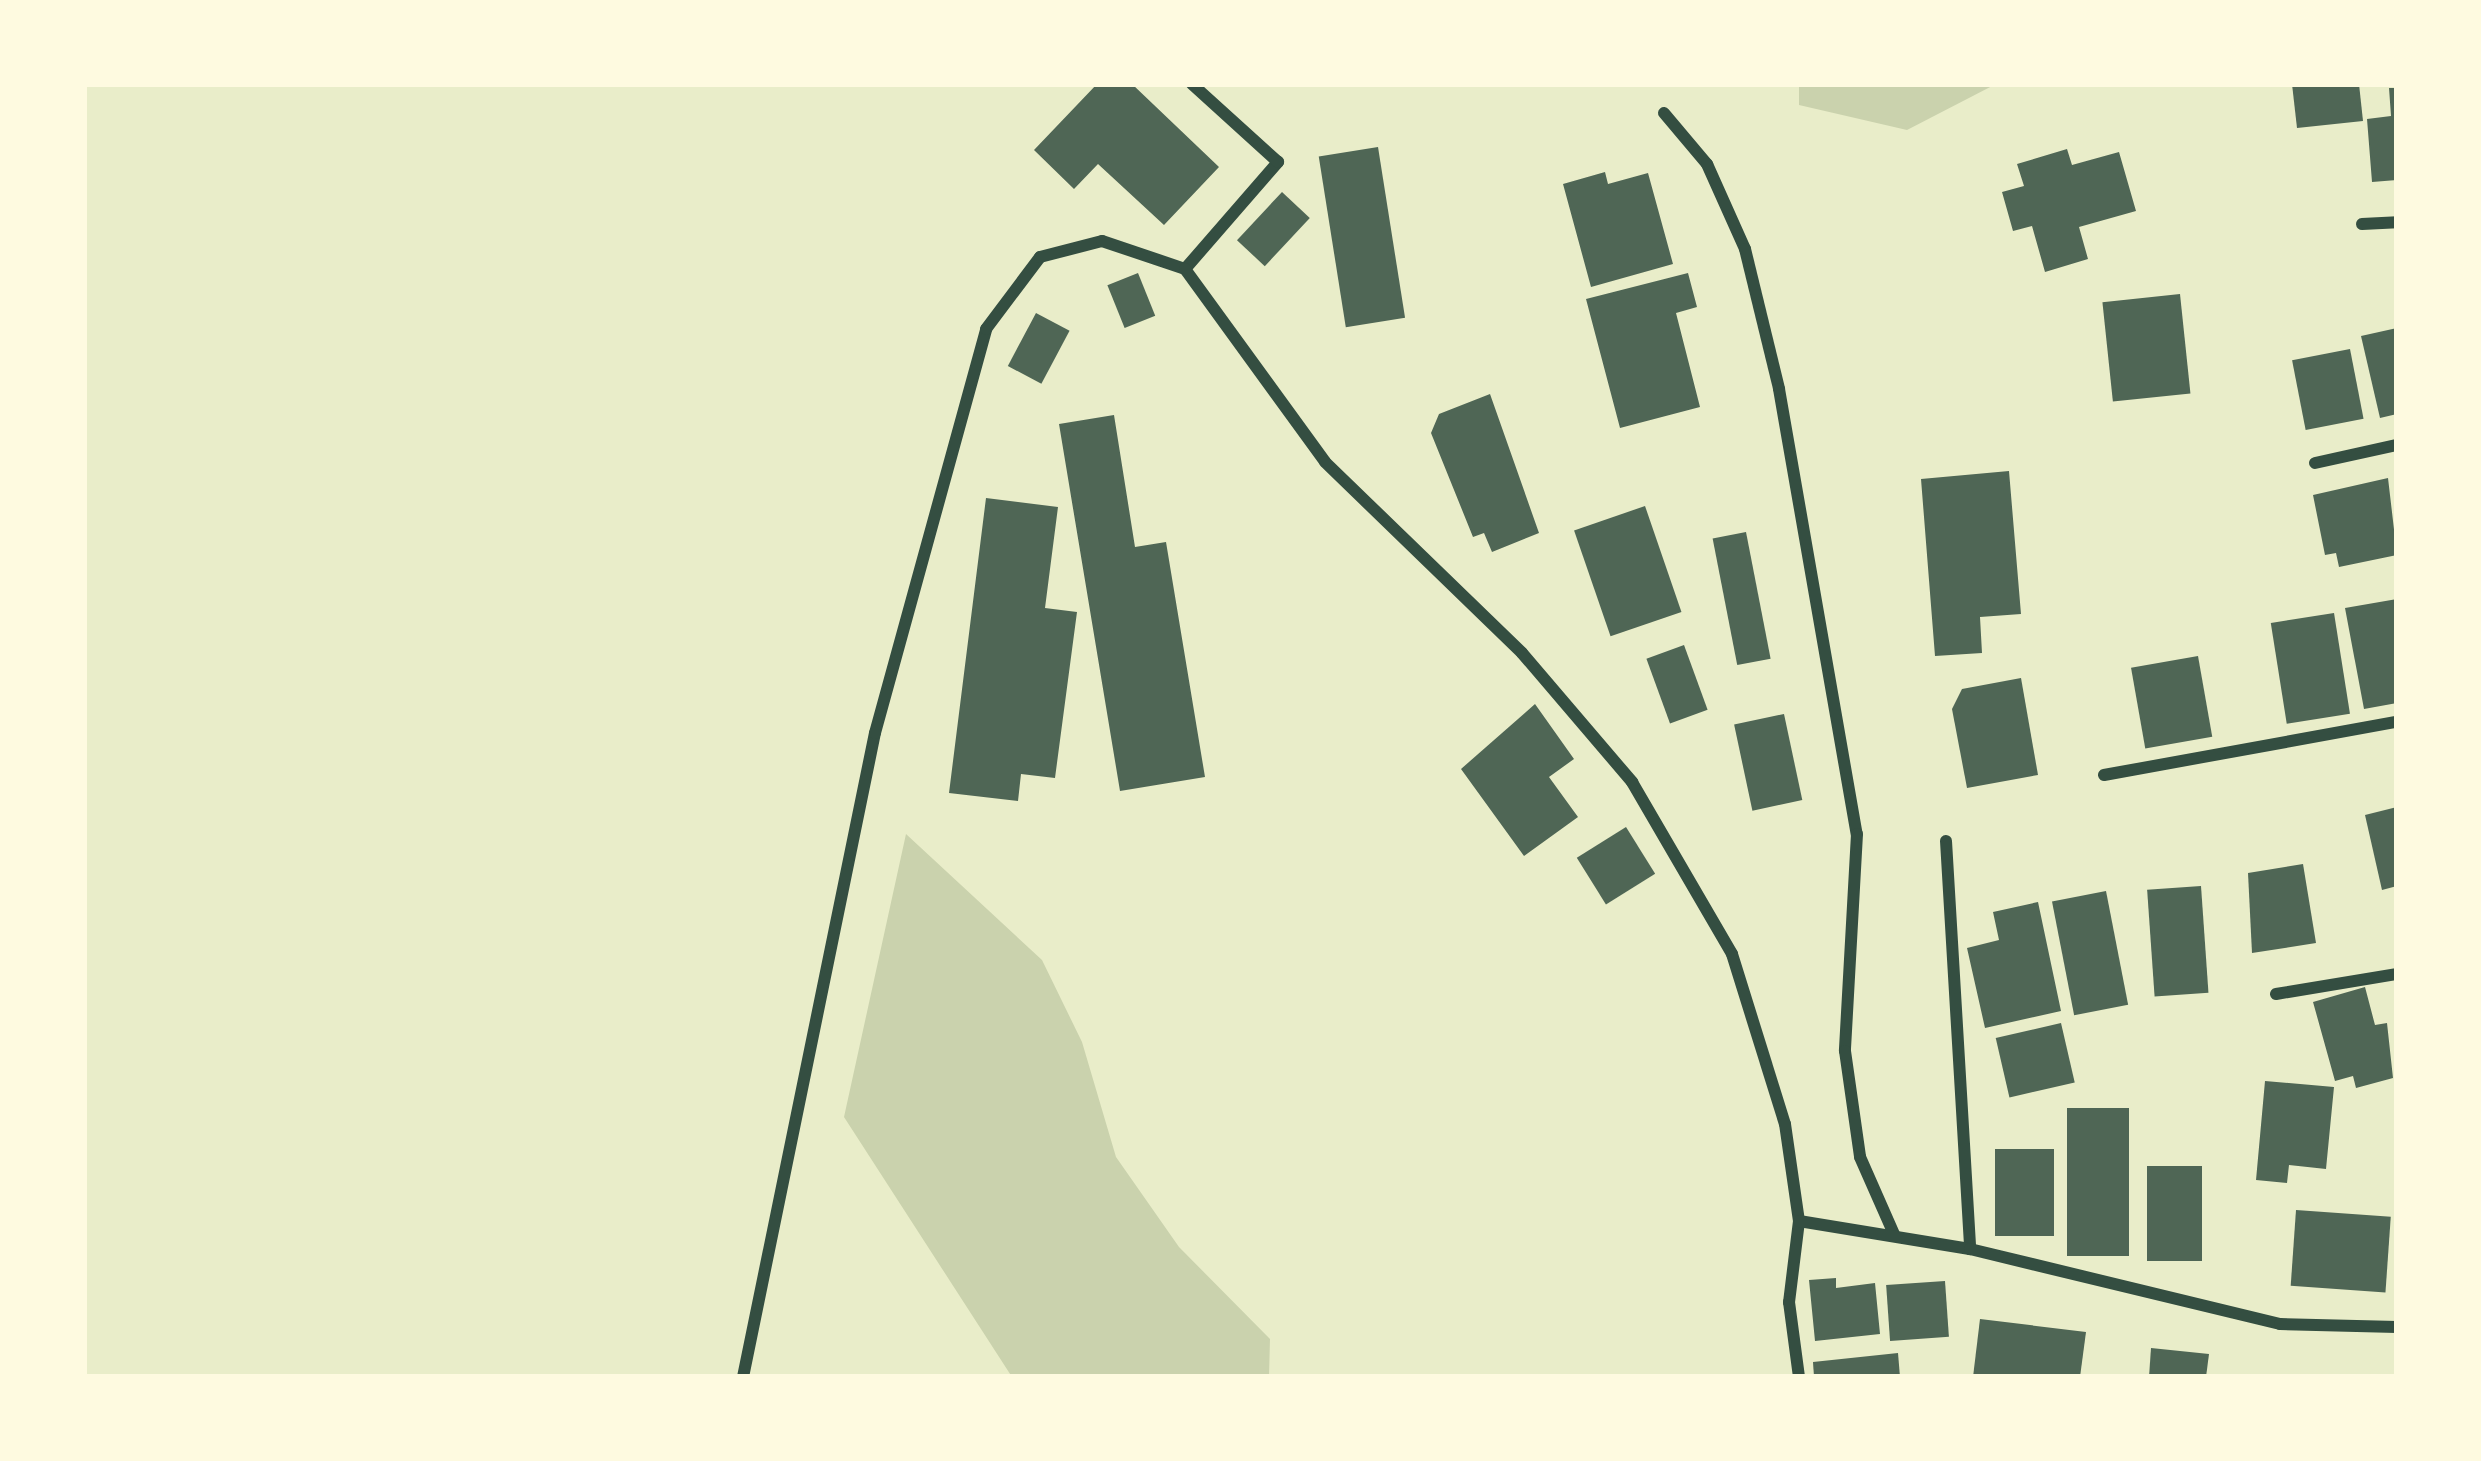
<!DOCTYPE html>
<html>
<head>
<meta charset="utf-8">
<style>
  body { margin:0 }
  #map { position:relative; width:2481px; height:1461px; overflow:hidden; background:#e9edc9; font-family:Signika,sans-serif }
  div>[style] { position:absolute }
  .green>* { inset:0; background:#cad2ad }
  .building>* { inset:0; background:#4f6655; transform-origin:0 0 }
  .minor>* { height:12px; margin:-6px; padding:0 6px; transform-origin:6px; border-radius:6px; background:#344e41 }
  span { translate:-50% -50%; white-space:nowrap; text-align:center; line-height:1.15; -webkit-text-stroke:12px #fefae0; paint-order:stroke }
  .frame { position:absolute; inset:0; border:87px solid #fefae0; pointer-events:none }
</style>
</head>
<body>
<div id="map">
  <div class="green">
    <i style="clip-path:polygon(1799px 84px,1996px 84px,1907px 130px,1799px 105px)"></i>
    <i style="clip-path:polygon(906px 834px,1042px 960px,1082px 1042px,1116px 1157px,1179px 1247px,1270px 1339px,1269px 1377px,1012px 1377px,844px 1117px)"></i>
  </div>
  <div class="building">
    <i style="clip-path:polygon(1097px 84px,1132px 84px,1219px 167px,1164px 225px,1098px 164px,1074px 189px,1034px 150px)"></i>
    <i style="clip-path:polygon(2292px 84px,2359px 84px,2363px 121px,2297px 128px)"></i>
    <i style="clip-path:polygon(2389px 88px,2397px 88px,2397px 180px,2372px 182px,2367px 119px,2391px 116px)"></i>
    <i style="left:1378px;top:147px;width:173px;height:60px;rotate:81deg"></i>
    <i style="clip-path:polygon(2067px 149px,2072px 165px,2119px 152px,2136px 211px,2079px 227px,2088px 259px,2045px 272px,2032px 226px,2013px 231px,2002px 192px,2024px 186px,2017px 164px)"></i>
    <i style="clip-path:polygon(1605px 172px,1608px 184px,1648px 173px,1673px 264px,1591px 287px,1563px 184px)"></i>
    <i style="left:1282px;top:192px;width:38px;height:66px;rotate:43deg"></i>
    <i style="left:1138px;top:273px;width:46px;height:33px;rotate:68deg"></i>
    <i style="clip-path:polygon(1688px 273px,1697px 307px,1676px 313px,1700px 407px,1620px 428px,1586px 299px)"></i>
    <i style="left:2180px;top:294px;width:100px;height:78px;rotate:84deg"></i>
    <i style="left:1036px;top:313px;width:38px;height:60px;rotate:28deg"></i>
    <i style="clip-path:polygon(2397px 328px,2397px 414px,2380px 418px,2361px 336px)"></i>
    <i style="left:2350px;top:349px;width:71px;height:59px;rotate:79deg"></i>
    <i style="clip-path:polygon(1490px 394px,1539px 533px,1492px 552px,1484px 533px,1473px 537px,1431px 433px,1439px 414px)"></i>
    <i style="clip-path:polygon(1114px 415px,1135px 547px,1166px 542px,1205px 777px,1120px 791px,1059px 424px)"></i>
    <i style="clip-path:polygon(2009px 471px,2021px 614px,1980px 617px,1982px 653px,1935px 656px,1921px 479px)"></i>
    <i style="clip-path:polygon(2388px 478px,2397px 555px,2339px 567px,2336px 553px,2325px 555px,2313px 495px)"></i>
    <i style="clip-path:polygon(986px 498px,1058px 507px,1045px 608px,1077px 612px,1055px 778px,1021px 774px,1018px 801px,949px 793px)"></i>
    <i style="left:1645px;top:506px;width:112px;height:75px;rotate:71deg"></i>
    <i style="left:1746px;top:532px;width:129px;height:34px;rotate:79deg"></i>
    <i style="clip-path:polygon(2397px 599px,2397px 703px,2364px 709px,2345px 608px)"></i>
    <i style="left:2334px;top:613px;width:102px;height:64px;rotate:81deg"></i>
    <i style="left:1684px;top:645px;width:69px;height:40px;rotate:70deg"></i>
    <i style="left:2198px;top:656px;width:82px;height:68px;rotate:80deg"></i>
    <i style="clip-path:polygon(2021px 678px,2038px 775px,1967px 788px,1952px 709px,1962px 689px)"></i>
    <i style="clip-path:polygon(1535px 704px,1574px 759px,1549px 777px,1578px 817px,1524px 856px,1461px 769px)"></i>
    <i style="left:1784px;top:714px;width:88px;height:51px;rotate:78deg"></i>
    <i style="clip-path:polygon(2397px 807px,2397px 886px,2382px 890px,2365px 815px)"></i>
    <i style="left:1626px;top:827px;width:55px;height:58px;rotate:58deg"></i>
    <i style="clip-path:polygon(2303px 864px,2316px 943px,2252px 953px,2248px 873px)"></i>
    <i style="left:2201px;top:886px;width:107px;height:54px;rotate:86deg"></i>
    <i style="left:2106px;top:891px;width:116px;height:55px;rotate:79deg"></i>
    <i style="clip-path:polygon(2038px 902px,2061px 1011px,1985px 1028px,1967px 948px,1999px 940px,1993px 912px)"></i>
    <i style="clip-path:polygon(2365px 987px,2375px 1025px,2387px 1023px,2393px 1078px,2356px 1088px,2353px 1076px,2335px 1081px,2313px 1002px)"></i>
    <i style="left:2061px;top:1023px;width:61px;height:67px;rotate:77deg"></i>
    <i style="clip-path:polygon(2265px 1081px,2334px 1087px,2326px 1169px,2289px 1165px,2287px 1183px,2256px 1180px)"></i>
    <i style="left:2067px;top:1108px;width:62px;height:148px"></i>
    <i style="left:1995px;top:1149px;width:59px;height:87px"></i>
    <i style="left:2147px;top:1166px;width:55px;height:95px"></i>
    <i style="left:2296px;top:1210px;width:95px;height:76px;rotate:4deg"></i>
    <i style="clip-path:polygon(1836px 1278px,1836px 1288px,1875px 1283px,1880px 1334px,1815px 1341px,1809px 1280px)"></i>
    <i style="left:1945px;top:1281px;width:56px;height:59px;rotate:86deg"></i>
    <i style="clip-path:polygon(1980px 1319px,2086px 1332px,2080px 1377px,1973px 1377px)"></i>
    <i style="clip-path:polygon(2151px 1348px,2209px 1354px,2206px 1377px,2149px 1377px)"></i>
    <i style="clip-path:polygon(1898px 1353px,1900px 1377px,1814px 1377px,1813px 1362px)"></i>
  </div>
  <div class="minor">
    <i style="left:1664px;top:113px;width:67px;rotate:49.9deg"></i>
    <i style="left:1707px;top:164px;width:93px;rotate:65.9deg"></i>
    <i style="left:1745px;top:249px;width:144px;rotate:76.3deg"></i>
    <i style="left:1779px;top:389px;width:452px;rotate:80.1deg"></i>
    <i style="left:1857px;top:834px;width:217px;rotate:93.2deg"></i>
    <i style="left:1845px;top:1051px;width:107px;rotate:81.9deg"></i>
    <i style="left:1860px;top:1157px;width:84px;rotate:66.2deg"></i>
    <i style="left:2362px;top:224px;width:35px;rotate:-3deg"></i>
    <i style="left:1185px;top:269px;width:142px;rotate:-49deg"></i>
    <i style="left:1278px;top:162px;width:116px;rotate:-137.8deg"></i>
    <i style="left:2315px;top:463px;width:84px;rotate:-12.4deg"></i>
    <i style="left:2104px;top:775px;width:298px;rotate:-10.3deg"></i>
    <i style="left:1946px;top:841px;width:409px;rotate:86.6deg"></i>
    <i style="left:2276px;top:994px;width:123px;rotate:-9.4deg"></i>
    <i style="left:1799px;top:1221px;width:82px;rotate:97deg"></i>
    <i style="left:1789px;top:1302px;width:76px;rotate:82.4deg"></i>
    <i style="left:743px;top:1377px;width:657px;rotate:-78.42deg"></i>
    <i style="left:875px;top:733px;width:419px;rotate:-74.6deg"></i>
    <i style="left:986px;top:329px;width:90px;rotate:-53.1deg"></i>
    <i style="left:1040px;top:257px;width:64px;rotate:-14.5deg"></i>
    <i style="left:1102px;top:241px;width:88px;rotate:18.6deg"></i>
    <i style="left:1185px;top:269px;width:238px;rotate:54deg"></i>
    <i style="left:1325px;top:462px;width:274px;rotate:44.1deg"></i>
    <i style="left:1522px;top:653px;width:170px;rotate:49.5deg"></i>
    <i style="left:1632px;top:782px;width:199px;rotate:59.8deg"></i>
    <i style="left:1732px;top:954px;width:178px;rotate:72.7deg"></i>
    <i style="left:1785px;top:1124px;width:98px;rotate:81.8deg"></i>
    <i style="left:1799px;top:1221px;width:173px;rotate:9.3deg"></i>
    <i style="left:1970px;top:1249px;width:319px;rotate:13.6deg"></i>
    <i style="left:2280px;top:1324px;width:117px;rotate:1.5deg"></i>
  </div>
  <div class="frame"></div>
</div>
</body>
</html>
